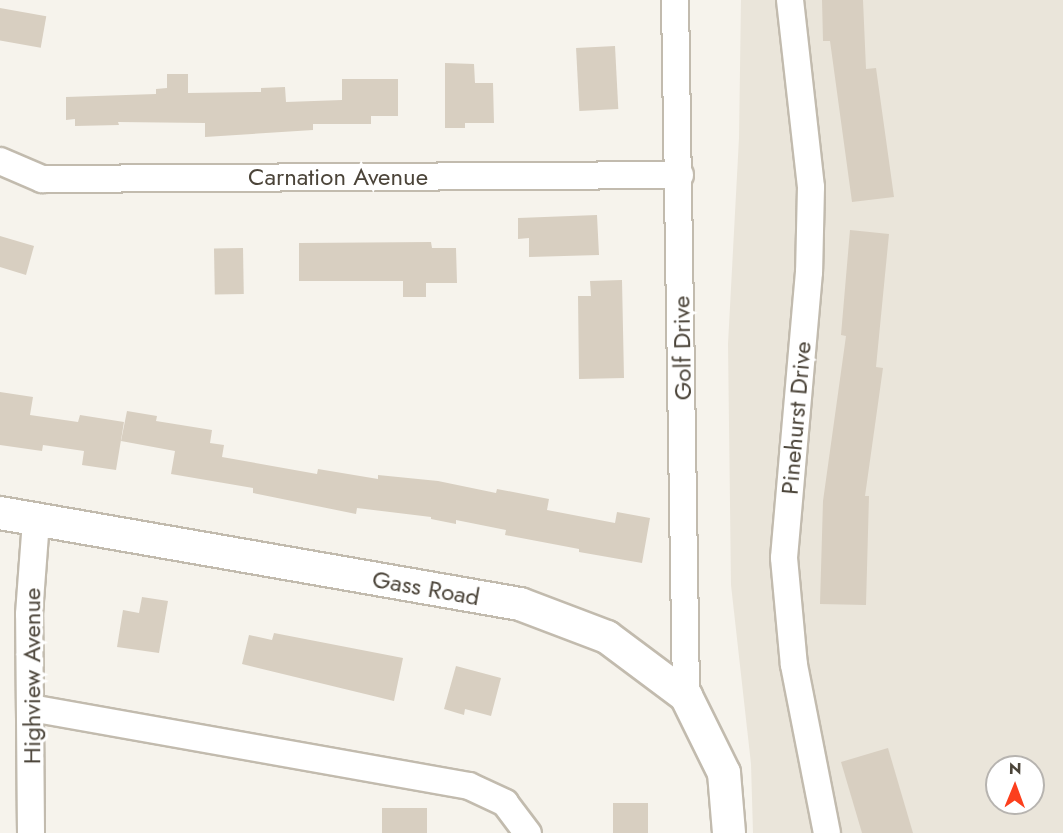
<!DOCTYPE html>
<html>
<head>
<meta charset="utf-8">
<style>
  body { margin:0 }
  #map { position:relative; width:1063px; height:833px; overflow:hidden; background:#f6f3ec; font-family:Jost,sans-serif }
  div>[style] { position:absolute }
  .residential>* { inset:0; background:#eae5da }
  .building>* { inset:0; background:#d8cfc1; transform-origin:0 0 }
  .roads { filter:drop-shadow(2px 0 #c2bbae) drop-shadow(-2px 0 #c2bbae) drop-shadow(0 2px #c2bbae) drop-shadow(0 -2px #c2bbae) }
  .minor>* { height:26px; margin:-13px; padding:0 13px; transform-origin:13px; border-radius:13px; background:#fff }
  .tertiary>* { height:32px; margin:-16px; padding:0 16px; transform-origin:16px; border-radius:16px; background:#fff }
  span { translate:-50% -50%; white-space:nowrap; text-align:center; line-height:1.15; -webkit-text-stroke:6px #fff; paint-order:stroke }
  .street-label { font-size:24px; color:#4b4439 }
  .north { position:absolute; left:985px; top:755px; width:60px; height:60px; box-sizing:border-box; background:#fff; border:2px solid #b7b4b0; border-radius:50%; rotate:1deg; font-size:16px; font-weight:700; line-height:24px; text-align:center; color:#4b4439 }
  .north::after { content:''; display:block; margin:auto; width:21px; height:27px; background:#fc3f1d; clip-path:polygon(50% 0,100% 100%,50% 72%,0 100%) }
</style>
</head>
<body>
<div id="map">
  <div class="residential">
    <i style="clip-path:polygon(evenodd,741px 0,1063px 0,1063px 833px,753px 833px,751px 764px,731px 585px,728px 344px,739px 138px,741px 0,997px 767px,1033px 767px,1033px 803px,997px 803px,997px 767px)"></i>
  </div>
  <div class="building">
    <i style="clip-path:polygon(822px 0,863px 0,866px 69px,876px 68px,894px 197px,852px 202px,830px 41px,823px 41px)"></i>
    <i style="left:0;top:8px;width:47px;height:32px;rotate:10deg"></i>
    <i style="left:615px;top:46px;width:63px;height:39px;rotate:87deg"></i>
    <i style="clip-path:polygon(445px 63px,474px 64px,475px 83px,493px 83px,494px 123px,465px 123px,465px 128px,445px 128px)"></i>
    <i style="clip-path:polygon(167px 74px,188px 74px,188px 93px,261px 92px,261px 88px,285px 87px,286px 102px,342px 100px,342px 79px,398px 79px,398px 116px,371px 116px,371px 124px,313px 124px,313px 130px,205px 137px,205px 123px,118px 122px,119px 125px,75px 126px,75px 119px,66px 120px,66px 97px,156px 94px,156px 89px,167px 88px)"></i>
    <i style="clip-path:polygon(597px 215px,599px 255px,529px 257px,529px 238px,518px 239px,518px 218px)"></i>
    <i style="clip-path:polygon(850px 230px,889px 234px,876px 367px,883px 368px,865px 496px,869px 496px,866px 605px,820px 604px,823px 501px,846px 336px,841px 335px)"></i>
    <i style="clip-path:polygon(0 236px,34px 246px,26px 275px,0 267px)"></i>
    <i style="clip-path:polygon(431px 242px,432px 248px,456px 248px,457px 283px,426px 283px,426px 297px,403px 297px,403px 281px,299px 281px,299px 243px)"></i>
    <i style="left:243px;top:248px;width:46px;height:29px;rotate:89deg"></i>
    <i style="clip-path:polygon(622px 280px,624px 378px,579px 379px,578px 296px,591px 296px,590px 281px)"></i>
    <i style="clip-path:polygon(0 392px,33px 397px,30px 415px,78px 422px,80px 415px,124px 422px,116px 470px,82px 465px,84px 451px,43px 445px,42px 451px,0 445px)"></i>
    <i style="clip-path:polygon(127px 411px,157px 416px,156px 421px,212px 430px,210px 443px,224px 445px,222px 457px,317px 474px,318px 469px,378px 479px,378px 475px,438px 481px,496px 493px,497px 489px,549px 499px,547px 510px,615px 523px,617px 512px,650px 518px,642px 563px,579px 552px,579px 549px,505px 535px,506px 530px,456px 520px,456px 524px,431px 519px,431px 517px,357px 508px,356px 514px,253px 493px,253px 488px,171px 474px,175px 451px,121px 441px)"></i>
    <i style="clip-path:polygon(142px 597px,168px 601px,159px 653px,117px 647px,123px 610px,139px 613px)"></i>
    <i style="clip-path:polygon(274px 633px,403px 658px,394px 701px,242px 664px,249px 635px,272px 640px)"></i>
    <i style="clip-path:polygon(456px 666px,501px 678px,491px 716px,465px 709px,464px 715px,444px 709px)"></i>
    <i style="clip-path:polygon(888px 748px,913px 833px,862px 833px,841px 762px)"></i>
    <i style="left:613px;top:803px;width:35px;height:30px"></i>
    <i style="left:427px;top:808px;width:25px;height:45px;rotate:90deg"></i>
  </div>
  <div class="roads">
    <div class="minor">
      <i style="left:675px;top:0;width:696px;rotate:89.09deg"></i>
      <i style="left:790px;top:0;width:188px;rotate:83.6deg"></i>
      <i style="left:811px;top:187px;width:85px;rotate:91.3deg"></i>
      <i style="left:809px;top:272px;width:287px;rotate:95deg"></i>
      <i style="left:784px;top:558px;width:107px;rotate:84.7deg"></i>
      <i style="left:794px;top:665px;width:171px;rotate:78.9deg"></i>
      <i style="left:0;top:161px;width:46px;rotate:23.2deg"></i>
      <i style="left:42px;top:179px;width:638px;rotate:-0.36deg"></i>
      <i style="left:31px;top:708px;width:445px;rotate:10.1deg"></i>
      <i style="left:469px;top:786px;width:40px;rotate:25deg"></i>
      <i style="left:505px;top:803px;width:38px;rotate:53deg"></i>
      <i style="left:31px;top:833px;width:219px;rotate:-90.5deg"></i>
      <i style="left:29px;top:614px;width:94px;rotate:-85.7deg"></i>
    </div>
    <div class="tertiary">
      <i style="left:0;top:513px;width:528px;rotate:9.93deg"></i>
      <i style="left:520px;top:604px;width:93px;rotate:20.8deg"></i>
      <i style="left:607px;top:637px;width:99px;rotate:36.8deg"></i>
      <i style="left:686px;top:696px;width:86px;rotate:63.7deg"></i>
      <i style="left:724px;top:773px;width:60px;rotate:85.2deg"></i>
    </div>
  </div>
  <div class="street-label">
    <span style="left:338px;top:177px">Carnation Avenue</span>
    <span style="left:682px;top:348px;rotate:-91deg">Golf Drive</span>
    <span style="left:796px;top:418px;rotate:-85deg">Pinehurst Drive</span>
    <span style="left:426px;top:588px;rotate:10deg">Gass Road</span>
    <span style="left:32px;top:676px;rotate:-90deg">Highview Avenue</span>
  </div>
  <div class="north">N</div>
</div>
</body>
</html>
